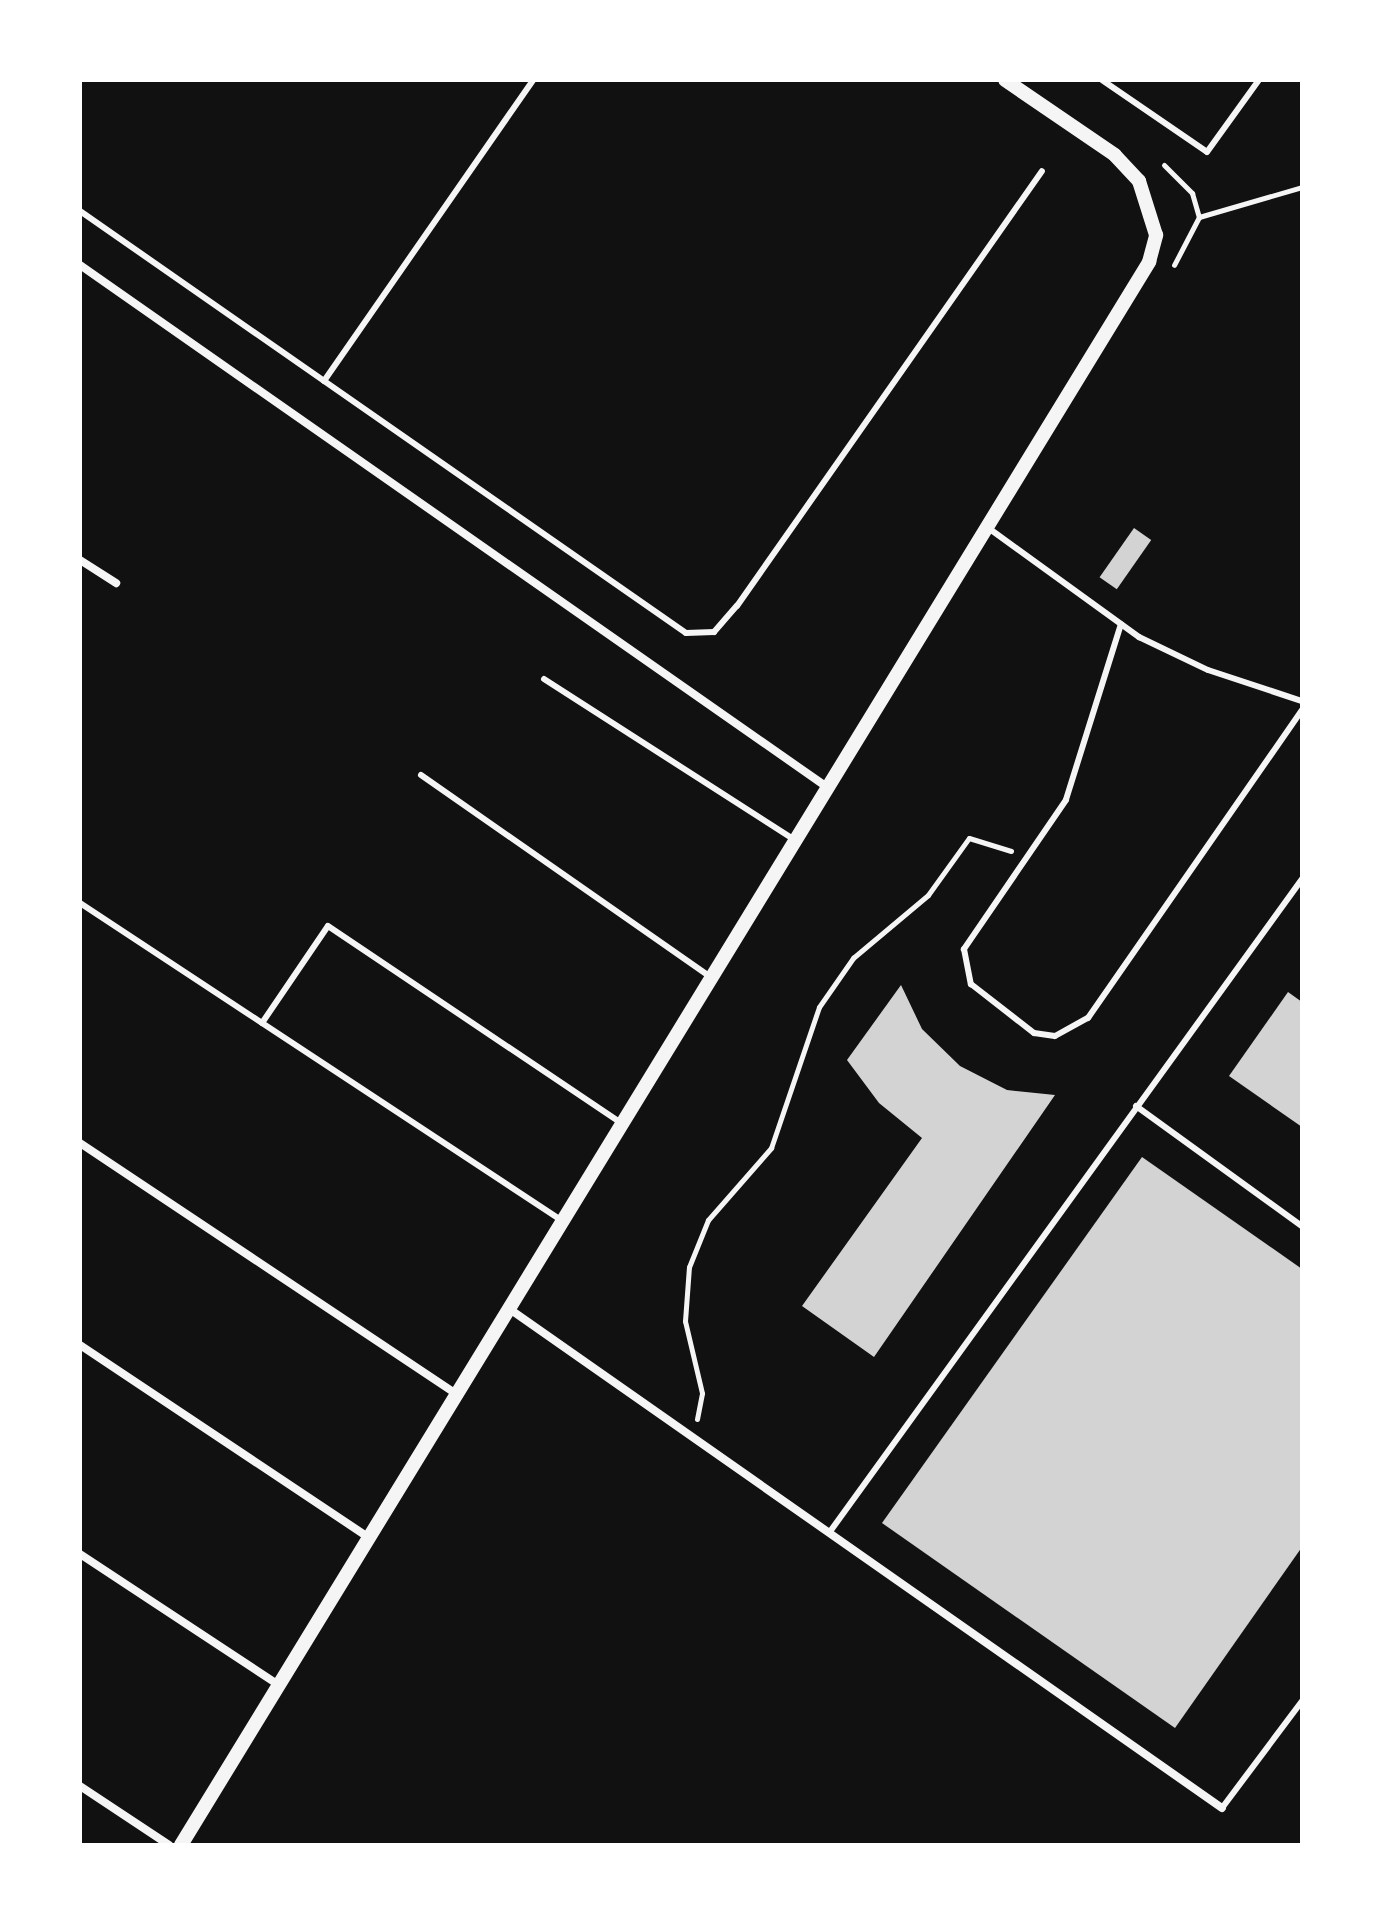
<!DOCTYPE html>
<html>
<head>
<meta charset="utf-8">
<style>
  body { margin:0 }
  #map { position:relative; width:1382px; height:1925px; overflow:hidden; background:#111; font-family:Karla,sans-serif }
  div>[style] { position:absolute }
  .building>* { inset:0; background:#d3d3d3; transform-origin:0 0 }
  .path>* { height:5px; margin:-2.5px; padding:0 2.5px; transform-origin:2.5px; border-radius:2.5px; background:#f5f5f5 }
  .service>* { height:6px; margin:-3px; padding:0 3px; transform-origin:3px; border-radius:3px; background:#f5f5f5 }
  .minor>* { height:8px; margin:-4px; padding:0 4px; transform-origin:4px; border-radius:4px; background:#f5f5f5 }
  .tertiary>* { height:14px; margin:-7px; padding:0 7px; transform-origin:7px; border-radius:7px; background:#f5f5f5 }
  span { translate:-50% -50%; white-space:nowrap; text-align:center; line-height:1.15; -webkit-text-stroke:7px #fff; paint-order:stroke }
  .frame { position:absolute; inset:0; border:82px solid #fff; pointer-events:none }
</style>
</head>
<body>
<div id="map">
  <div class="building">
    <i style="left:1134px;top:528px;width:21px;height:60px;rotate:35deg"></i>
    <i style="clip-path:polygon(901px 985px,922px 1029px,960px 1066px,1007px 1090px,1055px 1095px,874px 1357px,802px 1306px,922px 1138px,879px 1103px,847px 1060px)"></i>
    <i style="clip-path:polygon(1288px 992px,1302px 1002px,1302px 1127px,1229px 1076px)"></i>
    <i style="clip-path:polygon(1142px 1157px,1302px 1269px,1302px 1547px,1175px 1728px,882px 1523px)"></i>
  </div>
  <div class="path">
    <i style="left:1164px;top:165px;width:40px;rotate:45deg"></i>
    <i style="left:1192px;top:193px;width:25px;rotate:74deg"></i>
    <i style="left:1199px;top:217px;width:54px;rotate:117.5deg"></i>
    <i style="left:1199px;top:217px;width:107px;rotate:-16.2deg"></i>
    <i style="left:697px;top:1419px;width:26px;rotate:-79deg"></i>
    <i style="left:702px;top:1393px;width:74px;rotate:-103.3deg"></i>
    <i style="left:685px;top:1321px;width:54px;rotate:-85.8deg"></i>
    <i style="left:689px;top:1267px;width:51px;rotate:-68deg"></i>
    <i style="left:708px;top:1220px;width:96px;rotate:-48.8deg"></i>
    <i style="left:771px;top:1148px;width:149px;rotate:-71.2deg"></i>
    <i style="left:819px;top:1007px;width:60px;rotate:-55.2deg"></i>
    <i style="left:853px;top:958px;width:98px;rotate:-40deg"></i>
    <i style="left:928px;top:895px;width:70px;rotate:-54.3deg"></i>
    <i style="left:969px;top:838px;width:44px;rotate:17.2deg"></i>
  </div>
  <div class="service">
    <i style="left:1102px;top:80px;width:127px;rotate:34.4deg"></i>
    <i style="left:1207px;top:152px;width:89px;rotate:-54.2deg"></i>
    <i style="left:80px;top:211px;width:738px;rotate:34.85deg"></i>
    <i style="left:686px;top:633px;width:28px;rotate:-2deg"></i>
    <i style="left:714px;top:632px;width:35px;rotate:-49deg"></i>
    <i style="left:737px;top:606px;width:531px;rotate:-54.96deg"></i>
    <i style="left:324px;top:381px;width:366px;rotate:-55.2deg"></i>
    <i style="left:987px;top:527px;width:188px;rotate:35.9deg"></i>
    <i style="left:1139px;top:637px;width:76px;rotate:25.6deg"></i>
    <i style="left:1208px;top:670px;width:99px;rotate:18.3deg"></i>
    <i style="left:1121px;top:624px;width:184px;rotate:107.4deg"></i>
    <i style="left:1066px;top:800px;width:181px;rotate:124.4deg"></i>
    <i style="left:964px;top:949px;width:36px;rotate:79deg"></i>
    <i style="left:971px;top:984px;width:80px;rotate:37.9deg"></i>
    <i style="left:1034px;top:1033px;width:21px;rotate:8deg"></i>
    <i style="left:1055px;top:1036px;width:38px;rotate:-29deg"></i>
    <i style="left:1088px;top:1018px;width:375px;rotate:-55.2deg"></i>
    <i style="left:544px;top:679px;width:298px;rotate:32.7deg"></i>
    <i style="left:421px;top:775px;width:353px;rotate:34.9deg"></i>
    <i style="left:80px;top:903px;width:576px;rotate:33.39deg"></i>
    <i style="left:262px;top:1023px;width:117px;rotate:-55.8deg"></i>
    <i style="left:328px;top:926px;width:355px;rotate:33.9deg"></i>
    <i style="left:1136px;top:1106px;width:205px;rotate:35.9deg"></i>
    <i style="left:829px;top:1533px;width:807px;rotate:-54.12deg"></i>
    <i style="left:1222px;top:1808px;width:134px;rotate:-53.2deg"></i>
  </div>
  <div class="minor">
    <i style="left:80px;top:265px;width:911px;rotate:34.95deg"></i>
    <i style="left:80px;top:560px;width:43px;rotate:32.6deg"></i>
    <i style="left:80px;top:1143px;width:451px;rotate:33.7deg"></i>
    <i style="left:511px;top:1310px;width:868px;rotate:35.01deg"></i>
    <i style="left:80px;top:1345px;width:348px;rotate:33.7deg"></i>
    <i style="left:80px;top:1554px;width:238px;rotate:33.4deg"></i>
    <i style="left:80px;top:1786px;width:107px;rotate:33.5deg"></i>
  </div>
  <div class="tertiary">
    <i style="left:181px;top:1845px;width:1856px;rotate:-58.55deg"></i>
    <i style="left:1149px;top:262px;width:28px;rotate:-75deg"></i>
    <i style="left:1156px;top:235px;width:57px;rotate:-107.5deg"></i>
    <i style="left:1139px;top:181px;width:35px;rotate:-133deg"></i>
    <i style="left:1115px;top:155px;width:133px;rotate:-145.7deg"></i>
  </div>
  <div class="frame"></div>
</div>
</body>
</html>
